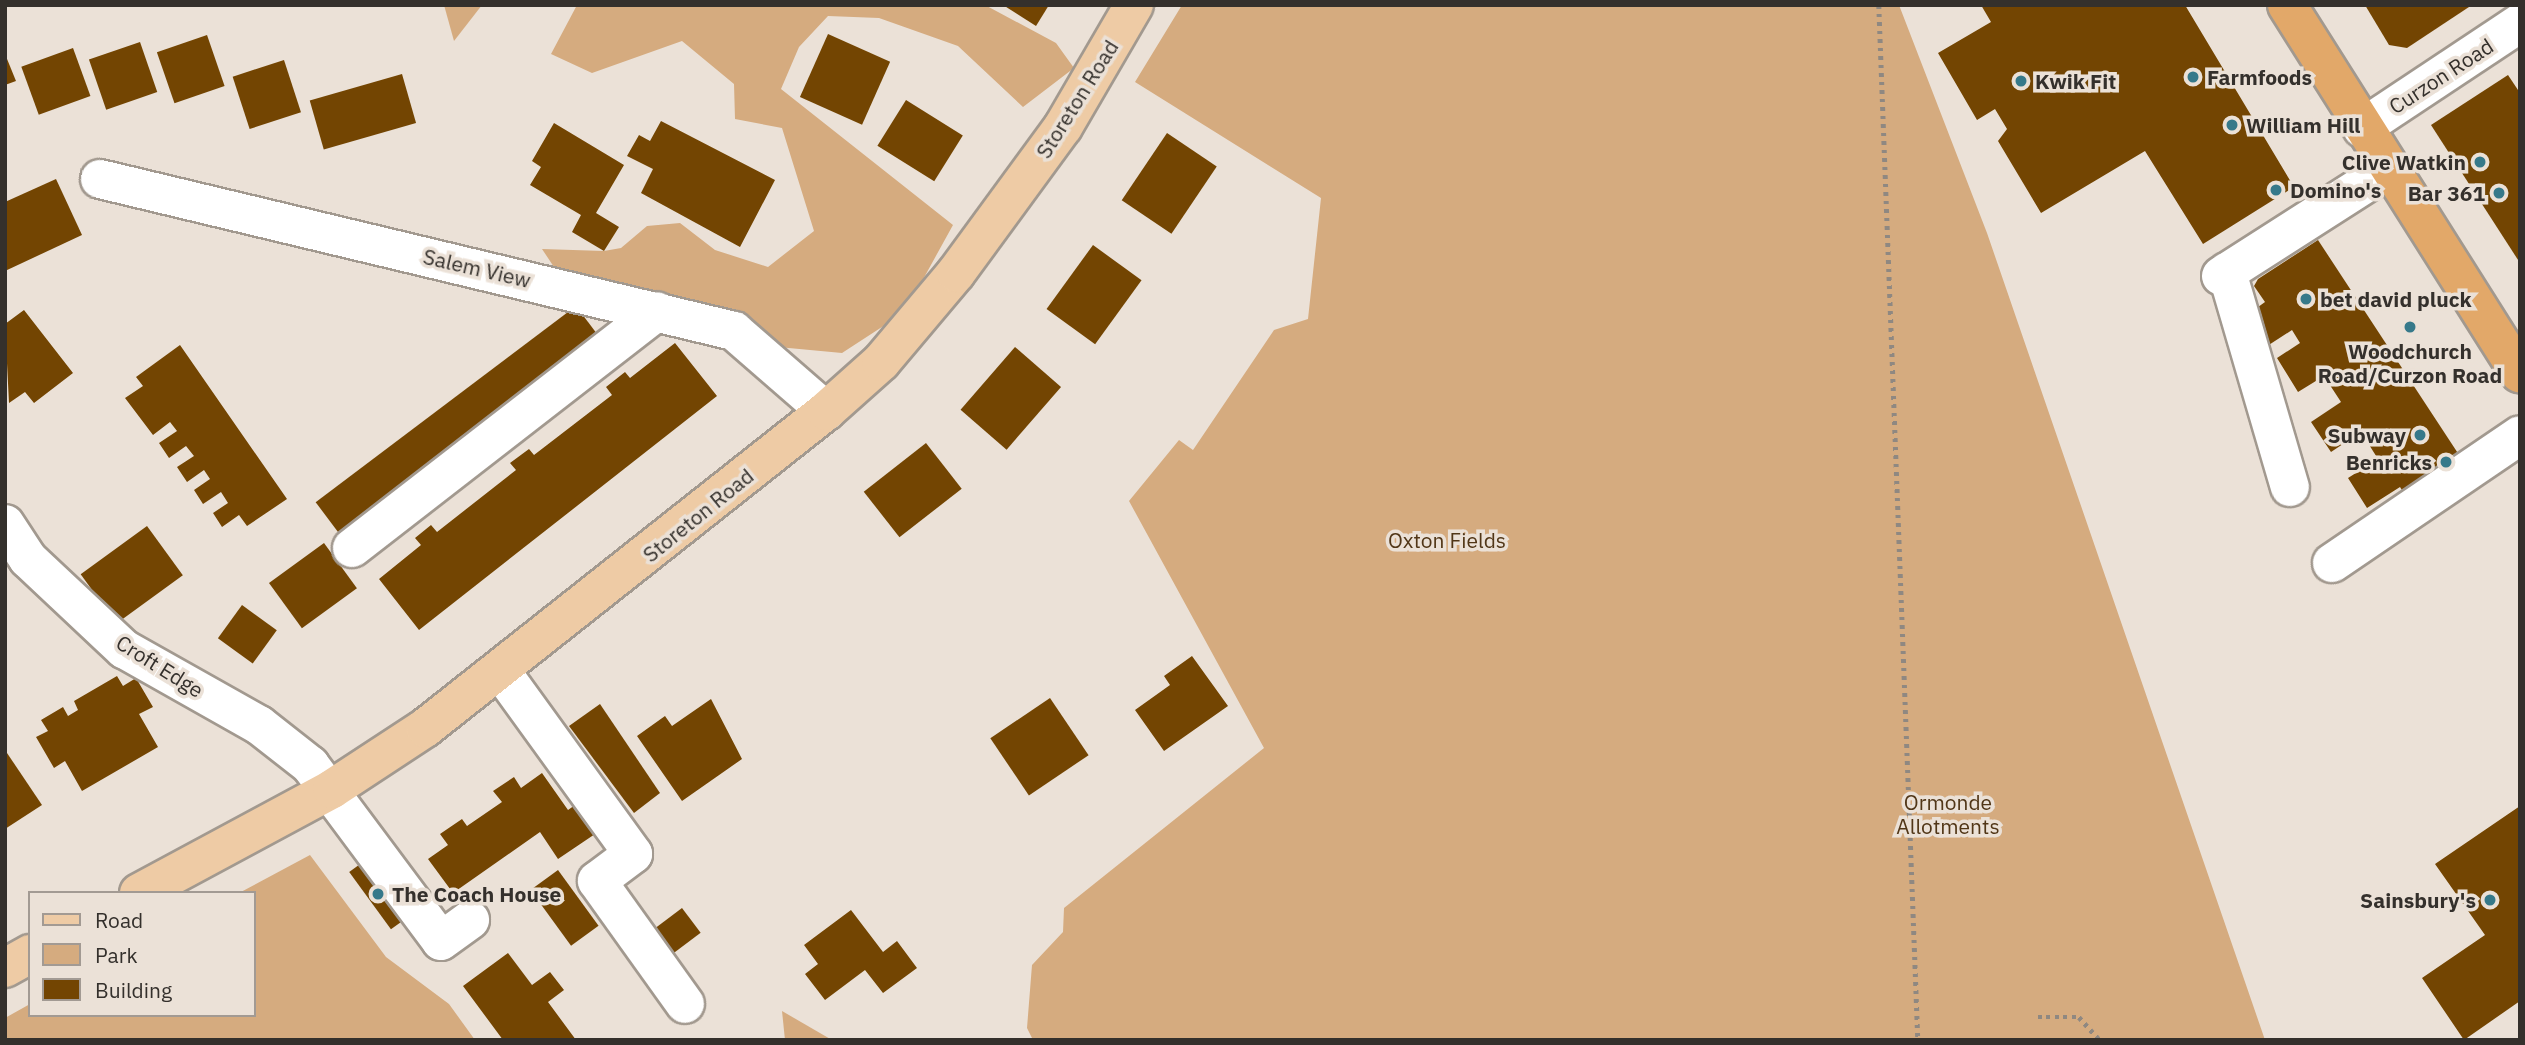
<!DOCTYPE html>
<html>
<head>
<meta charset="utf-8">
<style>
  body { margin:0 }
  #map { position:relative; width:2525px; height:1045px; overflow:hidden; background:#ebe1d7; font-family:"IBM Plex Sans",sans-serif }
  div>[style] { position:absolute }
  .green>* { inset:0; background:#d5ab7f }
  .building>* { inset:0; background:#734502; transform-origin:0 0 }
  .path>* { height:4.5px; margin-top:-2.25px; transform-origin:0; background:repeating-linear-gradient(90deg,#8f8881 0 3.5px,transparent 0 8.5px) }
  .roads { filter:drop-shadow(2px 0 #a2998f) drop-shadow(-2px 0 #a2998f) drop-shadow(0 2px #a2998f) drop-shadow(0 -2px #a2998f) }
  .minor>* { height:38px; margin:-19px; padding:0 19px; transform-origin:19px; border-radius:19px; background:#fff }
  .major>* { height:38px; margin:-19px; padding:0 19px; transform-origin:19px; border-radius:19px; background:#eecba5 }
  .highway>* { height:38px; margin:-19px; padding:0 19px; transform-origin:19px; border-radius:19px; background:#e2a869 }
  .dots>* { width:19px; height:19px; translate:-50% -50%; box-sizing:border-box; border:4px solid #ebe1d7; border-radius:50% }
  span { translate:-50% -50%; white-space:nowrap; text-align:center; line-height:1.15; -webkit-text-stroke:7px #ebe1d7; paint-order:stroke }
  .street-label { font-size:21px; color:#34302c }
  .poi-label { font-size:21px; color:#34302c; font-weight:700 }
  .left { translate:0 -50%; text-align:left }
  .right { translate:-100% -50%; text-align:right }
  .park-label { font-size:21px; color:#513617 }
  .frame { position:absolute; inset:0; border:7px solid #34302c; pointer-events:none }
  .legend { position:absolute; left:28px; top:891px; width:228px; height:126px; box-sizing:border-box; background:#ebe1d7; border:2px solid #a29a93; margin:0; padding:9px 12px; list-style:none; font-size:21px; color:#34302c }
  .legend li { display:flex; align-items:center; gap:14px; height:35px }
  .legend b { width:35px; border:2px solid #a29a93 }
</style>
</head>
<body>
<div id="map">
  <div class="green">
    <i style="clip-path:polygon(444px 5px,482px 5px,454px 41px)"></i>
    <i style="clip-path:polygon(577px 5px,985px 5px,1056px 43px,1074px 68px,1023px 107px,958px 46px,879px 18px,828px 16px,799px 47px,781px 89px,953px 225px,905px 312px,842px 353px,746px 344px,566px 285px,542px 249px,604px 251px,621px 248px,647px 226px,680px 223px,715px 250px,768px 267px,814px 231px,782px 128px,735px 119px,734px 84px,682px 41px,592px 73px,551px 54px)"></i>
    <i style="clip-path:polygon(1182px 5px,1899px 5px,1987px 233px,2265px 1040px,1033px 1040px,1027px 1028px,1032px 965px,1063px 932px,1064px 908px,1264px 748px,1129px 501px,1179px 440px,1193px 450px,1274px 330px,1308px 319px,1321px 198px,1135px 82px)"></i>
    <i style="clip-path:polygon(310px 855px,386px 957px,449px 1004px,475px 1040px,5px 1040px,5px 1018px,30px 1004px,30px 1015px,254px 1015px,254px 893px,239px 893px)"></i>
    <i style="clip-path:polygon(782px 1011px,832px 1040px,785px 1040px)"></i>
  </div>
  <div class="building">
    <i style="clip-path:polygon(1003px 5px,1049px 5px,1036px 26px)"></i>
    <i style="clip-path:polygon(1981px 5px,2185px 5px,2294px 187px,2203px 244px,2145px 151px,2041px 213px,1998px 141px,2007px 129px,1995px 109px,1977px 120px,1938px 53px,1991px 22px)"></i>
    <i style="clip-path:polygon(2365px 5px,2472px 5px,2407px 48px,2389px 45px)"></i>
    <i style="left:828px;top:34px;width:68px;height:69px;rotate:24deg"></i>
    <i style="left:207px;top:35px;width:54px;height:53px;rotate:71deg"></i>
    <i style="left:140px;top:42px;width:53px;height:54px;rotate:71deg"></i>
    <i style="left:73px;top:48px;width:51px;height:55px;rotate:70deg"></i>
    <i style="clip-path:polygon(5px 54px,16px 81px,5px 85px)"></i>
    <i style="left:284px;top:60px;width:55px;height:54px;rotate:72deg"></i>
    <i style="left:402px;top:74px;width:51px;height:96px;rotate:74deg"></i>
    <i style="clip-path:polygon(2508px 75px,2520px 93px,2520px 263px,2431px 125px)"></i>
    <i style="left:906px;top:100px;width:67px;height:54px;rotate:32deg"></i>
    <i style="clip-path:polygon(661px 121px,775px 180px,740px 247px,641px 193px,653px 169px,627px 156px,639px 135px,650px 141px)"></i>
    <i style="clip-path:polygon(554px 123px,624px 165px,596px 213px,619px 227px,604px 251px,572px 232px,581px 215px,530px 185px,541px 167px,532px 161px)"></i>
    <i style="left:1167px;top:133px;width:60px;height:81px;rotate:34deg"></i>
    <i style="clip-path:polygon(56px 179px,82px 235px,5px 271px,5px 202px)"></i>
    <i style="clip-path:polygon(2318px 240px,2465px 464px,2409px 501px,2400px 487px,2367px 508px,2348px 478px,2378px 459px,2361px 432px,2331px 452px,2311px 422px,2341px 402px,2324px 376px,2298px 392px,2277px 358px,2300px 343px,2292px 330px,2258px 352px,2247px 315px,2265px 302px,2254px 286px,2258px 279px)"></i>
    <i style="left:1093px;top:245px;width:60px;height:79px;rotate:36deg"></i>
    <i style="left:576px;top:306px;width:40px;height:326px;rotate:53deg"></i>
    <i style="clip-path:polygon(24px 310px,73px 373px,34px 403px,25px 392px,9px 403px,5px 324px)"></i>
    <i style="clip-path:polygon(675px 343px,717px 396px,419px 630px,379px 579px,421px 545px,415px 538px,431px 525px,437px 532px,516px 470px,510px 463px,529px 449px,534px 455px,612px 395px,606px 387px,625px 372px,630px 378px)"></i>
    <i style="clip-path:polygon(180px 345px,287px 499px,247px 526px,239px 515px,222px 527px,213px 513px,228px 503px,221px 492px,203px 504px,194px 490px,210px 479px,204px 470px,187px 482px,177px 467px,194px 456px,186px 446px,169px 458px,159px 443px,177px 431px,170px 422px,153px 435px,125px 398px,143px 386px,136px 377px)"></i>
    <i style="left:1015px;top:347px;width:61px;height:83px;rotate:41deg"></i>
    <i style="left:926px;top:443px;width:58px;height:79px;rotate:52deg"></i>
    <i style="left:147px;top:526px;width:61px;height:82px;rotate:54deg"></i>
    <i style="left:324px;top:543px;width:56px;height:68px;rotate:54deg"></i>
    <i style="left:242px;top:605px;width:43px;height:41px;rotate:36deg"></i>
    <i style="clip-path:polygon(1192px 656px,1228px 706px,1164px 751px,1135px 710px,1170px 685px,1164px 676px)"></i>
    <i style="clip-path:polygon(117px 676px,123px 686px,136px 678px,153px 707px,139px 714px,158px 747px,82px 791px,65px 761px,54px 768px,36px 737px,48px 731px,41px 720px,63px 707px,68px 716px,78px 710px,74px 701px)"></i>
    <i style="left:1050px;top:698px;width:69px;height:72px;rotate:56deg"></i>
    <i style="clip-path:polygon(711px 699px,742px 759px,682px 801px,637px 736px,665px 716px,672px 726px)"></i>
    <i style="clip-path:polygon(600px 704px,660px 793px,634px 813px,569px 726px)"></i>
    <i style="clip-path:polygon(5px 750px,42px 805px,5px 829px)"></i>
    <i style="clip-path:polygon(542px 773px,568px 810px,578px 803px,598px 832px,558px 859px,540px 832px,453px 893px,428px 859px,448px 845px,440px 834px,462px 819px,467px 826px,502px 802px,493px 791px,514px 777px,521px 788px)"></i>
    <i style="clip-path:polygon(2520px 806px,2520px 1001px,2464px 1040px,2422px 978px,2485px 935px,2435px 864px)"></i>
    <i style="left:367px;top:859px;width:71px;height:22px;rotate:54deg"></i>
    <i style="left:558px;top:870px;width:69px;height:34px;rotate:54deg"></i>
    <i style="left:682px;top:908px;width:31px;height:47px;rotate:53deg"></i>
    <i style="clip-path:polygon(851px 910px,883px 952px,897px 941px,917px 968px,883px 993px,865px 970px,825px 1000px,805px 974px,818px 964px,804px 945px)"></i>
    <i style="clip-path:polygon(508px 953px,532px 985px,550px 972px,564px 990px,548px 1002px,576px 1040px,503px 1040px,463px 986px)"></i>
  </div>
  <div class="path">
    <i style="left:1879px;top:5px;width:1036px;rotate:87.84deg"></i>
    <i style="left:2038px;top:1017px;width:41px"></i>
    <i style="left:2079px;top:1017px;width:31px;rotate:48deg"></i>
  </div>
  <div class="roads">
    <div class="minor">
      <i style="left:2362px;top:128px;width:190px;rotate:-33.6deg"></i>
      <i style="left:100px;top:179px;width:652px;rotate:13.48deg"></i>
      <i style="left:734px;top:331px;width:122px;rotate:41deg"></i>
      <i style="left:2227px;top:272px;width:224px;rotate:73.7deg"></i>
      <i style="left:2221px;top:276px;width:198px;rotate:-32.6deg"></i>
      <i style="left:5px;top:524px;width:42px;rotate:56.7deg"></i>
      <i style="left:28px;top:559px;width:132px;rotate:43.2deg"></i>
      <i style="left:124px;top:649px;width:155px;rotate:29.4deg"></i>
      <i style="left:259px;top:725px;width:65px;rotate:38.1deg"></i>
      <i style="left:310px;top:765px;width:219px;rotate:53.3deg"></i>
      <i style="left:441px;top:941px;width:36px;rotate:-36deg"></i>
      <i style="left:352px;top:548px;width:386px;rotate:-37.8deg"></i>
      <i style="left:2332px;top:563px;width:227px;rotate:-34.2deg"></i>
      <i style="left:500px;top:670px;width:227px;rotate:54.1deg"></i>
      <i style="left:633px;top:854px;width:45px;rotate:143.1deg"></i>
      <i style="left:597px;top:881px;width:151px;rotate:54.4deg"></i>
    </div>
    <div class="major">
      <i style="left:139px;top:893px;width:219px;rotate:-28.3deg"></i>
      <i style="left:332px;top:789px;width:111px;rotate:-33.3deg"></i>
      <i style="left:425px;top:728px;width:511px;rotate:-38.33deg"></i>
      <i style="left:826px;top:411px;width:74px;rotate:-41.7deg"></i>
      <i style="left:881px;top:362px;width:116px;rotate:-49.9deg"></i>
      <i style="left:956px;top:273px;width:181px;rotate:-53.8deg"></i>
      <i style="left:1063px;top:127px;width:141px;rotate:-59.8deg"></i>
      <i style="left:5px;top:968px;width:29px;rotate:-29deg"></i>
    </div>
    <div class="highway">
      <i style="left:2287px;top:5px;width:436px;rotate:57.7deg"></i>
    </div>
  </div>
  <div class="dots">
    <i style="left:2193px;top:77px;background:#36798a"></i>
    <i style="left:2021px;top:81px;background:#36798a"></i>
    <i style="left:2232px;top:125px;background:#36798a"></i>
    <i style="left:2480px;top:162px;background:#36798a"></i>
    <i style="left:2276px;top:190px;background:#36798a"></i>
    <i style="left:2499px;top:193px;background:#36798a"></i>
    <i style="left:2306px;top:299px;background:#36798a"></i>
    <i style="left:2410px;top:327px;background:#36798a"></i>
    <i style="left:2420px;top:435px;background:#36798a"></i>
    <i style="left:2446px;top:462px;background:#36798a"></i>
    <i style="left:378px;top:894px;background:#36798a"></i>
    <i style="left:2490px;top:900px;background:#36798a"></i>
  </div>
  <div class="street-label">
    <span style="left:2441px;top:76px;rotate:-33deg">Curzon Road</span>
    <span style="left:1077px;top:99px;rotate:-58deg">Storeton Road</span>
    <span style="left:477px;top:268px;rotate:13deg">Salem View</span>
    <span style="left:698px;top:515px;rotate:-39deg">Storeton Road</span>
    <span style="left:160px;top:666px;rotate:32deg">Croft Edge</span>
  </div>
  <div class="poi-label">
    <span class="left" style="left:2207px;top:77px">Farmfoods</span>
    <span class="left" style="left:2035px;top:81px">Kwik Fit</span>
    <span class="left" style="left:2246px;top:125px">William Hill</span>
    <span class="right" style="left:2466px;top:162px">Clive Watkin</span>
    <span class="left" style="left:2290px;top:190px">Domino's</span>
    <span class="right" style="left:2485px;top:193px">Bar 361</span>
    <span class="left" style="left:2320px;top:299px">bet david pluck</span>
    <span style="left:2410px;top:363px">Woodchurch<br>Road/Curzon Road</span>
    <span class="right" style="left:2406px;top:435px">Subway</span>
    <span class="right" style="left:2432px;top:462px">Benricks</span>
    <span class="left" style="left:392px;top:894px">The Coach House</span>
    <span class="right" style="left:2476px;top:900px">Sainsbury's</span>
  </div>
  <div class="park-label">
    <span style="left:1447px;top:540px">Oxton Fields</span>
    <span style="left:1948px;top:814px">Ormonde<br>Allotments</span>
  </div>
  <div class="frame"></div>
  <ul class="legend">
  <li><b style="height:9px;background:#eecba5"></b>Road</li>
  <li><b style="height:19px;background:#d5ab7f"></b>Park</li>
  <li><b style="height:19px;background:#734502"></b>Building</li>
  </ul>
</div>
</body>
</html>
